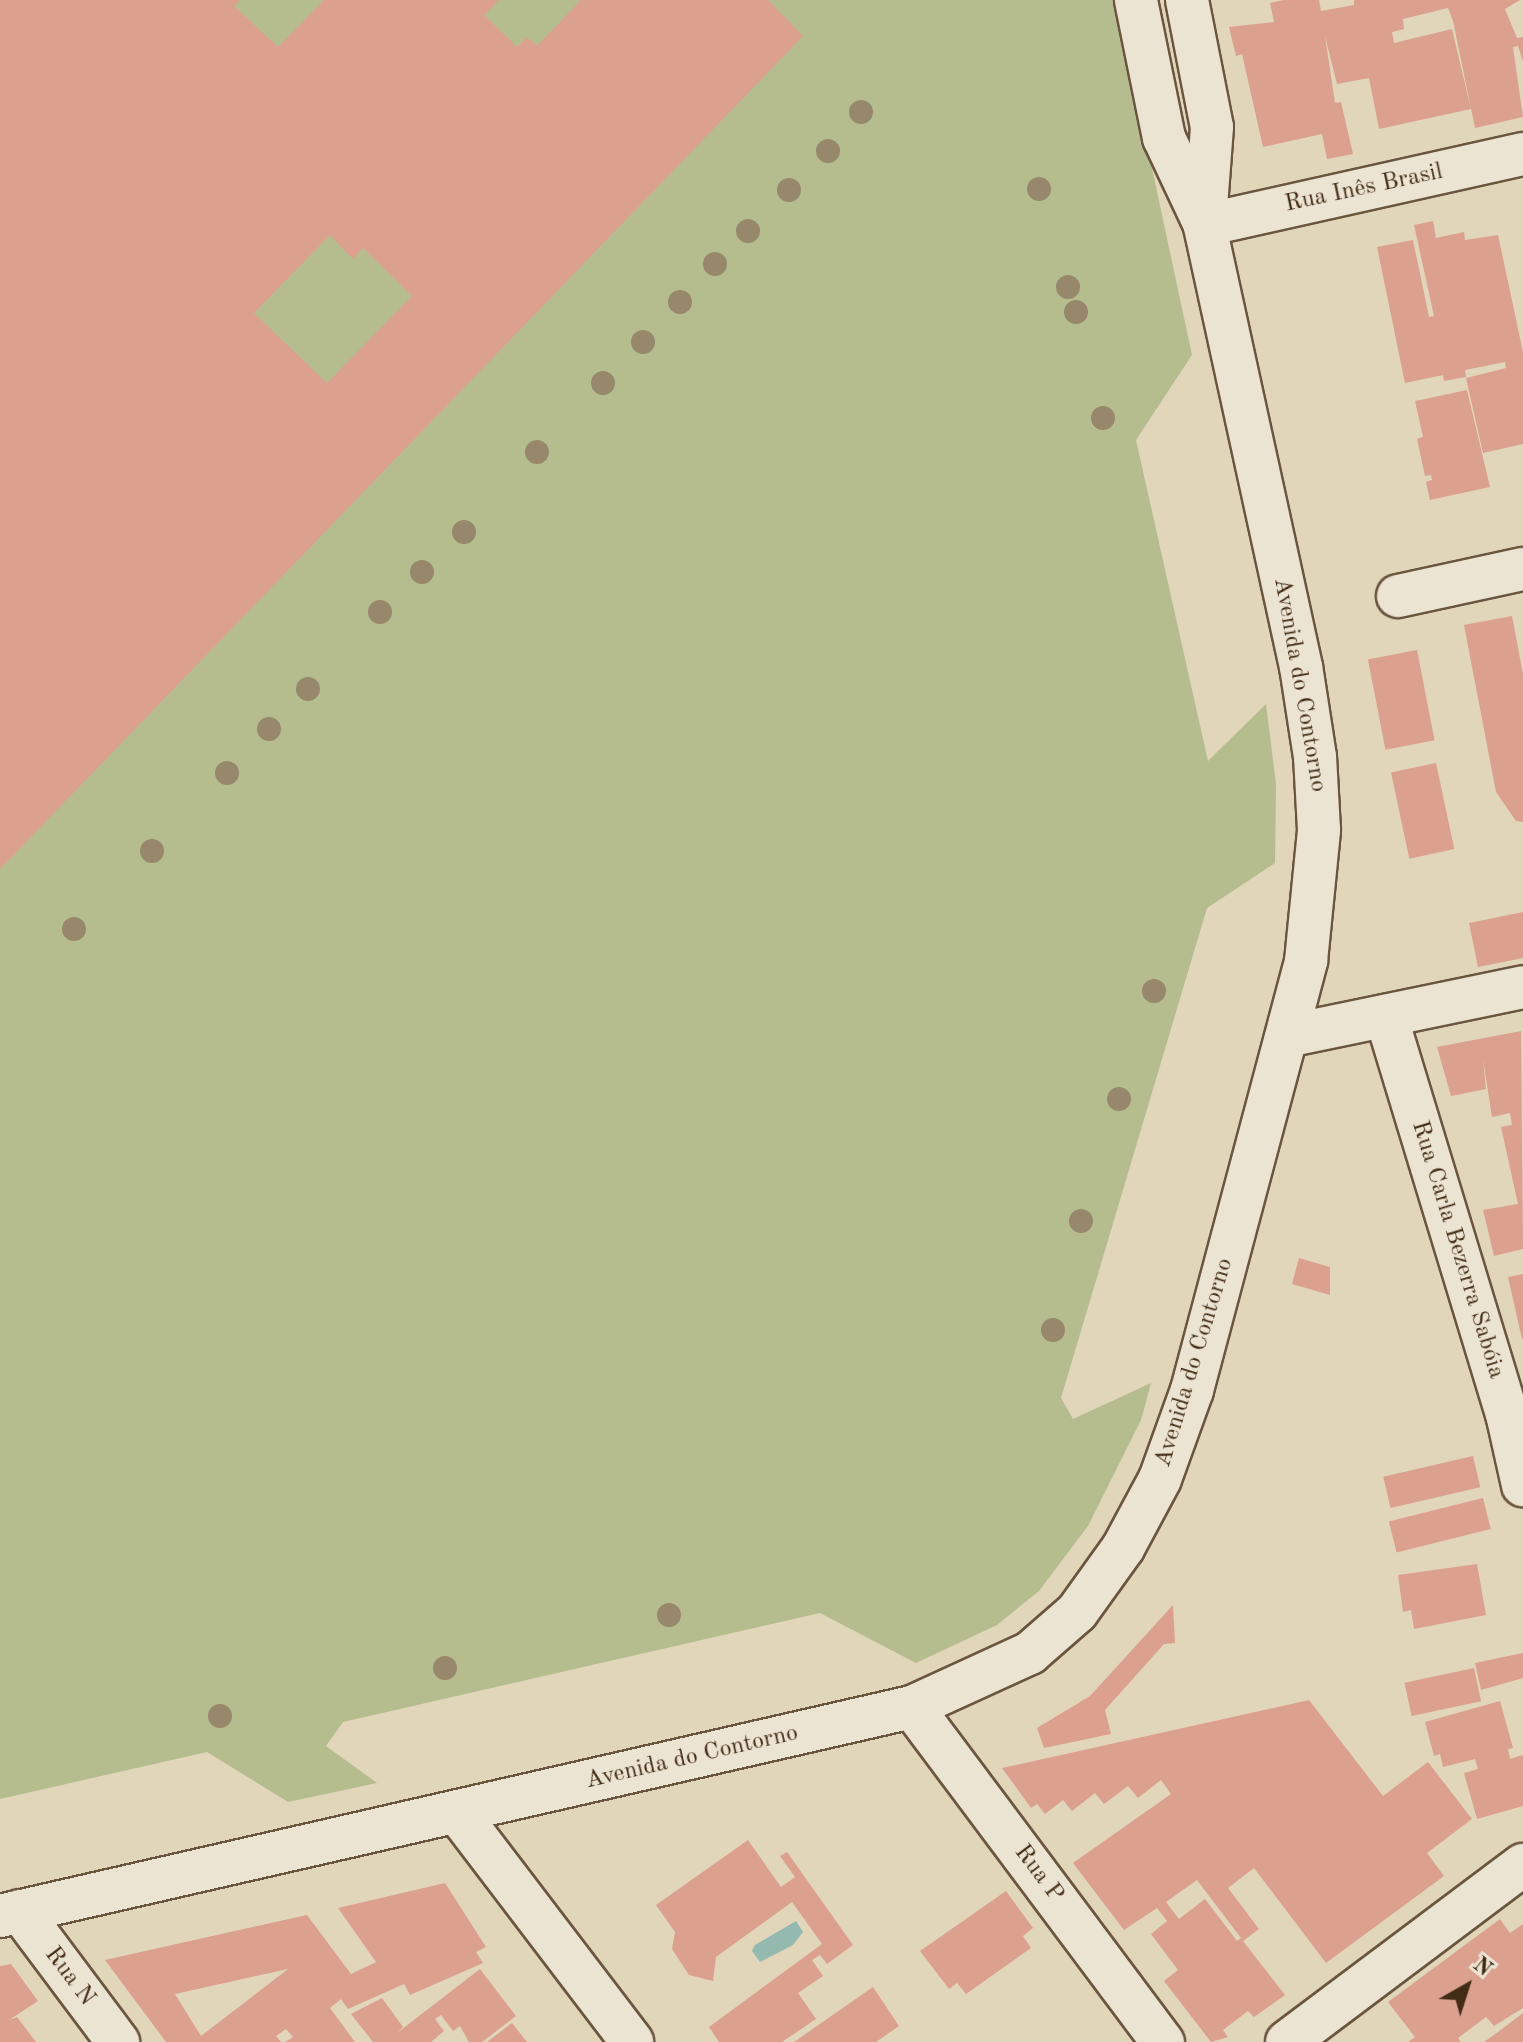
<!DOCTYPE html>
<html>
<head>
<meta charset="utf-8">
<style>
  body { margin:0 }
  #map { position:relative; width:1523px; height:2042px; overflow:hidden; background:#e1d5ba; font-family:"Old Standard TT",serif }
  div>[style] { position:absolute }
  .green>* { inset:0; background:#b5bd8e }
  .water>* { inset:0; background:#94b9ae }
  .building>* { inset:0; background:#dca08f; transform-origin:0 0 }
  .roads { filter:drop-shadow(2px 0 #6a563e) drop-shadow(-2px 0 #6a563e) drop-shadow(0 2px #6a563e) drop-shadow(0 -2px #6a563e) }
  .minor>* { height:42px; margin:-21px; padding:0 21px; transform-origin:21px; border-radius:21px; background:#ece4d2 }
  .trees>* { width:24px; height:24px; margin:-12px; border-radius:50%; background:#97886c }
  span { translate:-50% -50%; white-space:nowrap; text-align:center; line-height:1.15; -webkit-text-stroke:8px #ece4d2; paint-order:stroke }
  .street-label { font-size:24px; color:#432c15 }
  .north { position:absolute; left:1427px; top:1946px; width:80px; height:80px; -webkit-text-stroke:6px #ece4d2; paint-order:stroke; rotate:39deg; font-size:22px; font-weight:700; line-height:32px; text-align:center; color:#432c15 }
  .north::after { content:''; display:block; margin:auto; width:28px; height:36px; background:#432c15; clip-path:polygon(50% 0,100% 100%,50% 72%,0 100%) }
</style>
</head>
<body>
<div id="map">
  <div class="green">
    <i style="clip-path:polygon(0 0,1116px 0,1192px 355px,1136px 440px,1208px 761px,1266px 704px,1276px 784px,1275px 863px,1207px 908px,1061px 1398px,1073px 1419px,1151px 1383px,1141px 1420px,1088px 1526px,1039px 1591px,997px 1625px,916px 1663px,820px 1613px,343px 1722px,326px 1746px,377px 1783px,288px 1802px,207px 1752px,0 1799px)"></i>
  </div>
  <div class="water">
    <i style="clip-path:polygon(796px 1921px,803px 1932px,793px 1945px,760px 1962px,752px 1951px,755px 1945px)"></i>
  </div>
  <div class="building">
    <i style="clip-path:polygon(evenodd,0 0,240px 0,234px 6px,278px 47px,324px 0,499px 0,484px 15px,517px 47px,527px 37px,537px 46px,581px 0,768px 0,803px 36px,0 869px,0 0,330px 235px,353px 259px,363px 248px,412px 296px,327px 383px,254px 313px,330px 235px)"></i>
    <i style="clip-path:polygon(1284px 0,1319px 0,1321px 11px,1354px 5px,1354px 0,1520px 0,1505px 9px,1517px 38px,1523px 37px,1523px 62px,1518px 46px,1513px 47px,1523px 117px,1475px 128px,1453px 21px,1448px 8px,1403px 19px,1404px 29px,1392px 32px,1394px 43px,1452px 29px,1471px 109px,1379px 129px,1369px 78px,1337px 84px,1325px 36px,1335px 103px,1341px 102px,1353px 154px,1327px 159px,1322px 134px,1263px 147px,1242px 54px,1236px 56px,1229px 27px,1274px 22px,1270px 3px)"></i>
    <i style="clip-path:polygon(1433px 221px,1436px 238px,1464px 232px,1465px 240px,1498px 235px,1523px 352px,1523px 444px,1483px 453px,1466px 378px,1506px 368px,1505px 362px,1465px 370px,1466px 377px,1460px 378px,1444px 381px,1443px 375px,1405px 383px,1377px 247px,1413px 240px,1429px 317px,1434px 316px,1414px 225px)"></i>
    <i style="clip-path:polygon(1467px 390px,1490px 487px,1430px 500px,1426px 482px,1432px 480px,1431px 475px,1425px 476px,1417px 439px,1423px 437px,1415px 401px)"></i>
    <i style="clip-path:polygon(1512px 616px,1523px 674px,1523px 822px,1516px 821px,1496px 792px,1464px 625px)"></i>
    <i style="left:1417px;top:650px;width:92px;height:50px;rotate:79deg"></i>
    <i style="left:1436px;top:763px;width:88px;height:46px;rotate:78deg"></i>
    <i style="clip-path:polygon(1523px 912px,1523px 958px,1478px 967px,1469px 923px)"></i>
    <i style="clip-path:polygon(1521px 1031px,1523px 1249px,1494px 1256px,1483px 1210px,1518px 1204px,1501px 1127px,1512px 1125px,1510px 1113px,1492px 1117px,1483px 1059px,1486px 1089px,1451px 1096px,1437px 1047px)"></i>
    <i style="clip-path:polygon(1299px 1258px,1330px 1267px,1330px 1295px,1292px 1284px)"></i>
    <i style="clip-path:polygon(1523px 1274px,1523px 1339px,1522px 1339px,1508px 1277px)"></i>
    <i style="left:1473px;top:1456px;width:32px;height:92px;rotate:77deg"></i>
    <i style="left:1483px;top:1498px;width:32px;height:97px;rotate:76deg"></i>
    <i style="clip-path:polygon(1477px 1564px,1486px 1615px,1414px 1629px,1411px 1610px,1403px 1612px,1398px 1575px)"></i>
    <i style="clip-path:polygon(1173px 1605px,1175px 1643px,1164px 1644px,1105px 1710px,1111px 1734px,1044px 1748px,1037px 1728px,1090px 1696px)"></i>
    <i style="clip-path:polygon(1523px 1653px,1523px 1678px,1481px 1690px,1475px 1663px)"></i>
    <i style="left:1474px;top:1668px;width:34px;height:71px;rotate:78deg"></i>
    <i style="clip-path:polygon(evenodd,1309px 1700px,1383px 1796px,1428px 1762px,1472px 1819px,1427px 1853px,1444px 1876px,1326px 1963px,1254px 1868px,1228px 1888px,1259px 1929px,1243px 1941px,1285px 1995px,1254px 2017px,1248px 2011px,1223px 2030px,1228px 2037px,1211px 2042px,1164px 1981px,1178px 1970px,1151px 1934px,1167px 1921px,1157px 1908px,1124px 1930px,1073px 1863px,1171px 1794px,1161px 1780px,1138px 1798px,1128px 1786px,1104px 1804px,1095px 1793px,1072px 1811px,1063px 1800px,1045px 1814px,1037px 1804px,1031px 1808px,1002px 1768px,1309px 1700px,1197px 1880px,1241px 1938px,1237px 1941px,1205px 1899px,1179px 1919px,1166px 1902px,1197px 1880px)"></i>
    <i style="clip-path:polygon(1500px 1701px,1513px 1748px,1508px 1749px,1510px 1759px,1523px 1755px,1523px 1806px,1477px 1819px,1464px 1773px,1478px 1769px,1475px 1759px,1443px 1767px,1440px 1754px,1434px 1756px,1425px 1722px)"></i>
    <i style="clip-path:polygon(748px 1840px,781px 1887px,795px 1877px,780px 1856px,787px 1852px,853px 1945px,827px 1964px,820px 1955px,812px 1960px,823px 1976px,798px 1993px,816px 2019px,782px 2042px,719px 2042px,709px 2027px,822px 1944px,792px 1902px,716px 1957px,713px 1981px,689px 1975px,672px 1949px,675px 1932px,656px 1905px)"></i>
    <i style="clip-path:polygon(evenodd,445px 1883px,486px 1947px,476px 1952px,483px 1963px,410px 1995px,404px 1984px,348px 2009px,341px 1999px,330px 2008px,355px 2042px,285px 2042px,293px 2037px,286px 2029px,276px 2036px,281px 2042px,166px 2042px,105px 1960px,307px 1915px,351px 1974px,376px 1962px,338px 1908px,445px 1883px,288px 1969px,201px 2036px,175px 1994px,288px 1969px)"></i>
    <i style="clip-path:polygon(1006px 1891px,1033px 1928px,1023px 1936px,1031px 1948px,966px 1994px,957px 1983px,949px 1989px,920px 1951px)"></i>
    <i style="clip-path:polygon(1500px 1919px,1510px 1933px,1523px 1924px,1523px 2008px,1494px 2026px,1486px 2017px,1458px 2038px,1461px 2042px,1408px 2042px,1415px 2037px,1388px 2002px)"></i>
    <i style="clip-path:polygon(11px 1964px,38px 2001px,9px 2020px,17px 2017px,36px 2042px,0 2042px,0 1966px)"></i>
    <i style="clip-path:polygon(480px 1969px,516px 2016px,482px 2042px,469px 2042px,460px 2026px,453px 2031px,441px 2015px,435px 2019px,444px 2031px,431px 2042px,373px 2042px,351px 2014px,382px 1998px,403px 2027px,397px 2033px)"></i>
    <i style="clip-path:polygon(873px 1987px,899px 2026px,876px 2042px,794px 2042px)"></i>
    <i style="clip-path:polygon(1523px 2013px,1523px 2042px,1484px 2042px,1498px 2032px)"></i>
    <i style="clip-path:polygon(512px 2023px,527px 2042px,487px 2042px)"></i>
  </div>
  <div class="roads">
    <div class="minor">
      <i style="left:1187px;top:0;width:129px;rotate:78.9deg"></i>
      <i style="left:1212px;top:127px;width:93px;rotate:94.3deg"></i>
      <i style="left:1205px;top:225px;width:326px;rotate:-12.6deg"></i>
      <i style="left:1398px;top:596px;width:128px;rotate:-12.2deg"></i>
      <i style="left:1386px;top:1016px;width:420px;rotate:73.1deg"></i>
      <i style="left:1508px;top:1418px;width:69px;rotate:77.4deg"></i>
      <i style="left:1287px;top:1036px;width:241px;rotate:-11.7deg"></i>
      <i style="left:912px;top:1707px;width:419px;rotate:53.2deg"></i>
      <i style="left:457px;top:1812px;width:289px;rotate:52.7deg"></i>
      <i style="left:20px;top:1911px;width:164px;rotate:53.2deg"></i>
      <i style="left:0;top:1916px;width:936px;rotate:-12.91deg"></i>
      <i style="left:912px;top:1707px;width:130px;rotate:-24.6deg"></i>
      <i style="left:1030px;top:1653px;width:62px;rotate:-41.1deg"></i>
      <i style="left:1077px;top:1612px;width:79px;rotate:-54.3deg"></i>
      <i style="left:1123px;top:1548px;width:78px;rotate:-61.8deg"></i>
      <i style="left:1160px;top:1479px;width:95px;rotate:-70.2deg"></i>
      <i style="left:1192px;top:1390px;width:444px;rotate:-75.1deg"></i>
      <i style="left:1306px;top:961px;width:132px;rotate:-84.3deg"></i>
      <i style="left:1319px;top:830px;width:73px;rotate:-93.1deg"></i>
      <i style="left:1315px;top:757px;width:91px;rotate:-98.8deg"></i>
      <i style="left:1301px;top:667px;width:452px;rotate:-102.3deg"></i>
      <i style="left:1205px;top:225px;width:96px;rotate:-115.2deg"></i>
      <i style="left:1164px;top:138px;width:141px;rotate:-101.5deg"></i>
      <i style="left:1287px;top:2042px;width:295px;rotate:-36.9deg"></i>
    </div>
  </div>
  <div class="trees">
    <i style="left:861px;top:112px"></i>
    <i style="left:828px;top:151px"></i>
    <i style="left:1039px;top:189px"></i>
    <i style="left:789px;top:190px"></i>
    <i style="left:748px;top:231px"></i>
    <i style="left:715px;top:264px"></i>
    <i style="left:1068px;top:287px"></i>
    <i style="left:680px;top:302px"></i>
    <i style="left:1076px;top:312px"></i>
    <i style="left:643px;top:342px"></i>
    <i style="left:603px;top:383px"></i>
    <i style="left:1103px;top:418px"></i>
    <i style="left:537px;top:452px"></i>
    <i style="left:464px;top:532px"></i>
    <i style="left:422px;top:572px"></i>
    <i style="left:380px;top:612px"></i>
    <i style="left:308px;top:689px"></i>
    <i style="left:269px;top:729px"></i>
    <i style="left:227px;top:773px"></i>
    <i style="left:152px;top:851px"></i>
    <i style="left:74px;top:929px"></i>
    <i style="left:1154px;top:991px"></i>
    <i style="left:1119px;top:1099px"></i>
    <i style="left:1081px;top:1221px"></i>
    <i style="left:1053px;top:1330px"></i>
    <i style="left:669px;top:1615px"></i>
    <i style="left:445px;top:1668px"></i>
    <i style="left:220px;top:1716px"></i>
  </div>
  <div class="street-label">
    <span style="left:1364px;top:189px;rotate:-12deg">Rua Inês Brasil</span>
    <span style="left:1299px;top:685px;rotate:80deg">Avenida do Contorno</span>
    <span style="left:1457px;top:1250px;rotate:73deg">Rua Carla Bezerra Sabóia</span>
    <span style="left:1195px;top:1363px;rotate:-73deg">Avenida do Contorno</span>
    <span style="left:692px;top:1758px;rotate:-13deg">Avenida do Contorno</span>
    <span style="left:1038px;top:1874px;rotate:53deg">Rua P</span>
    <span style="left:69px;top:1977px;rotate:53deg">Rua N</span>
  </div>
  <div class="north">N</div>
</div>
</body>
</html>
